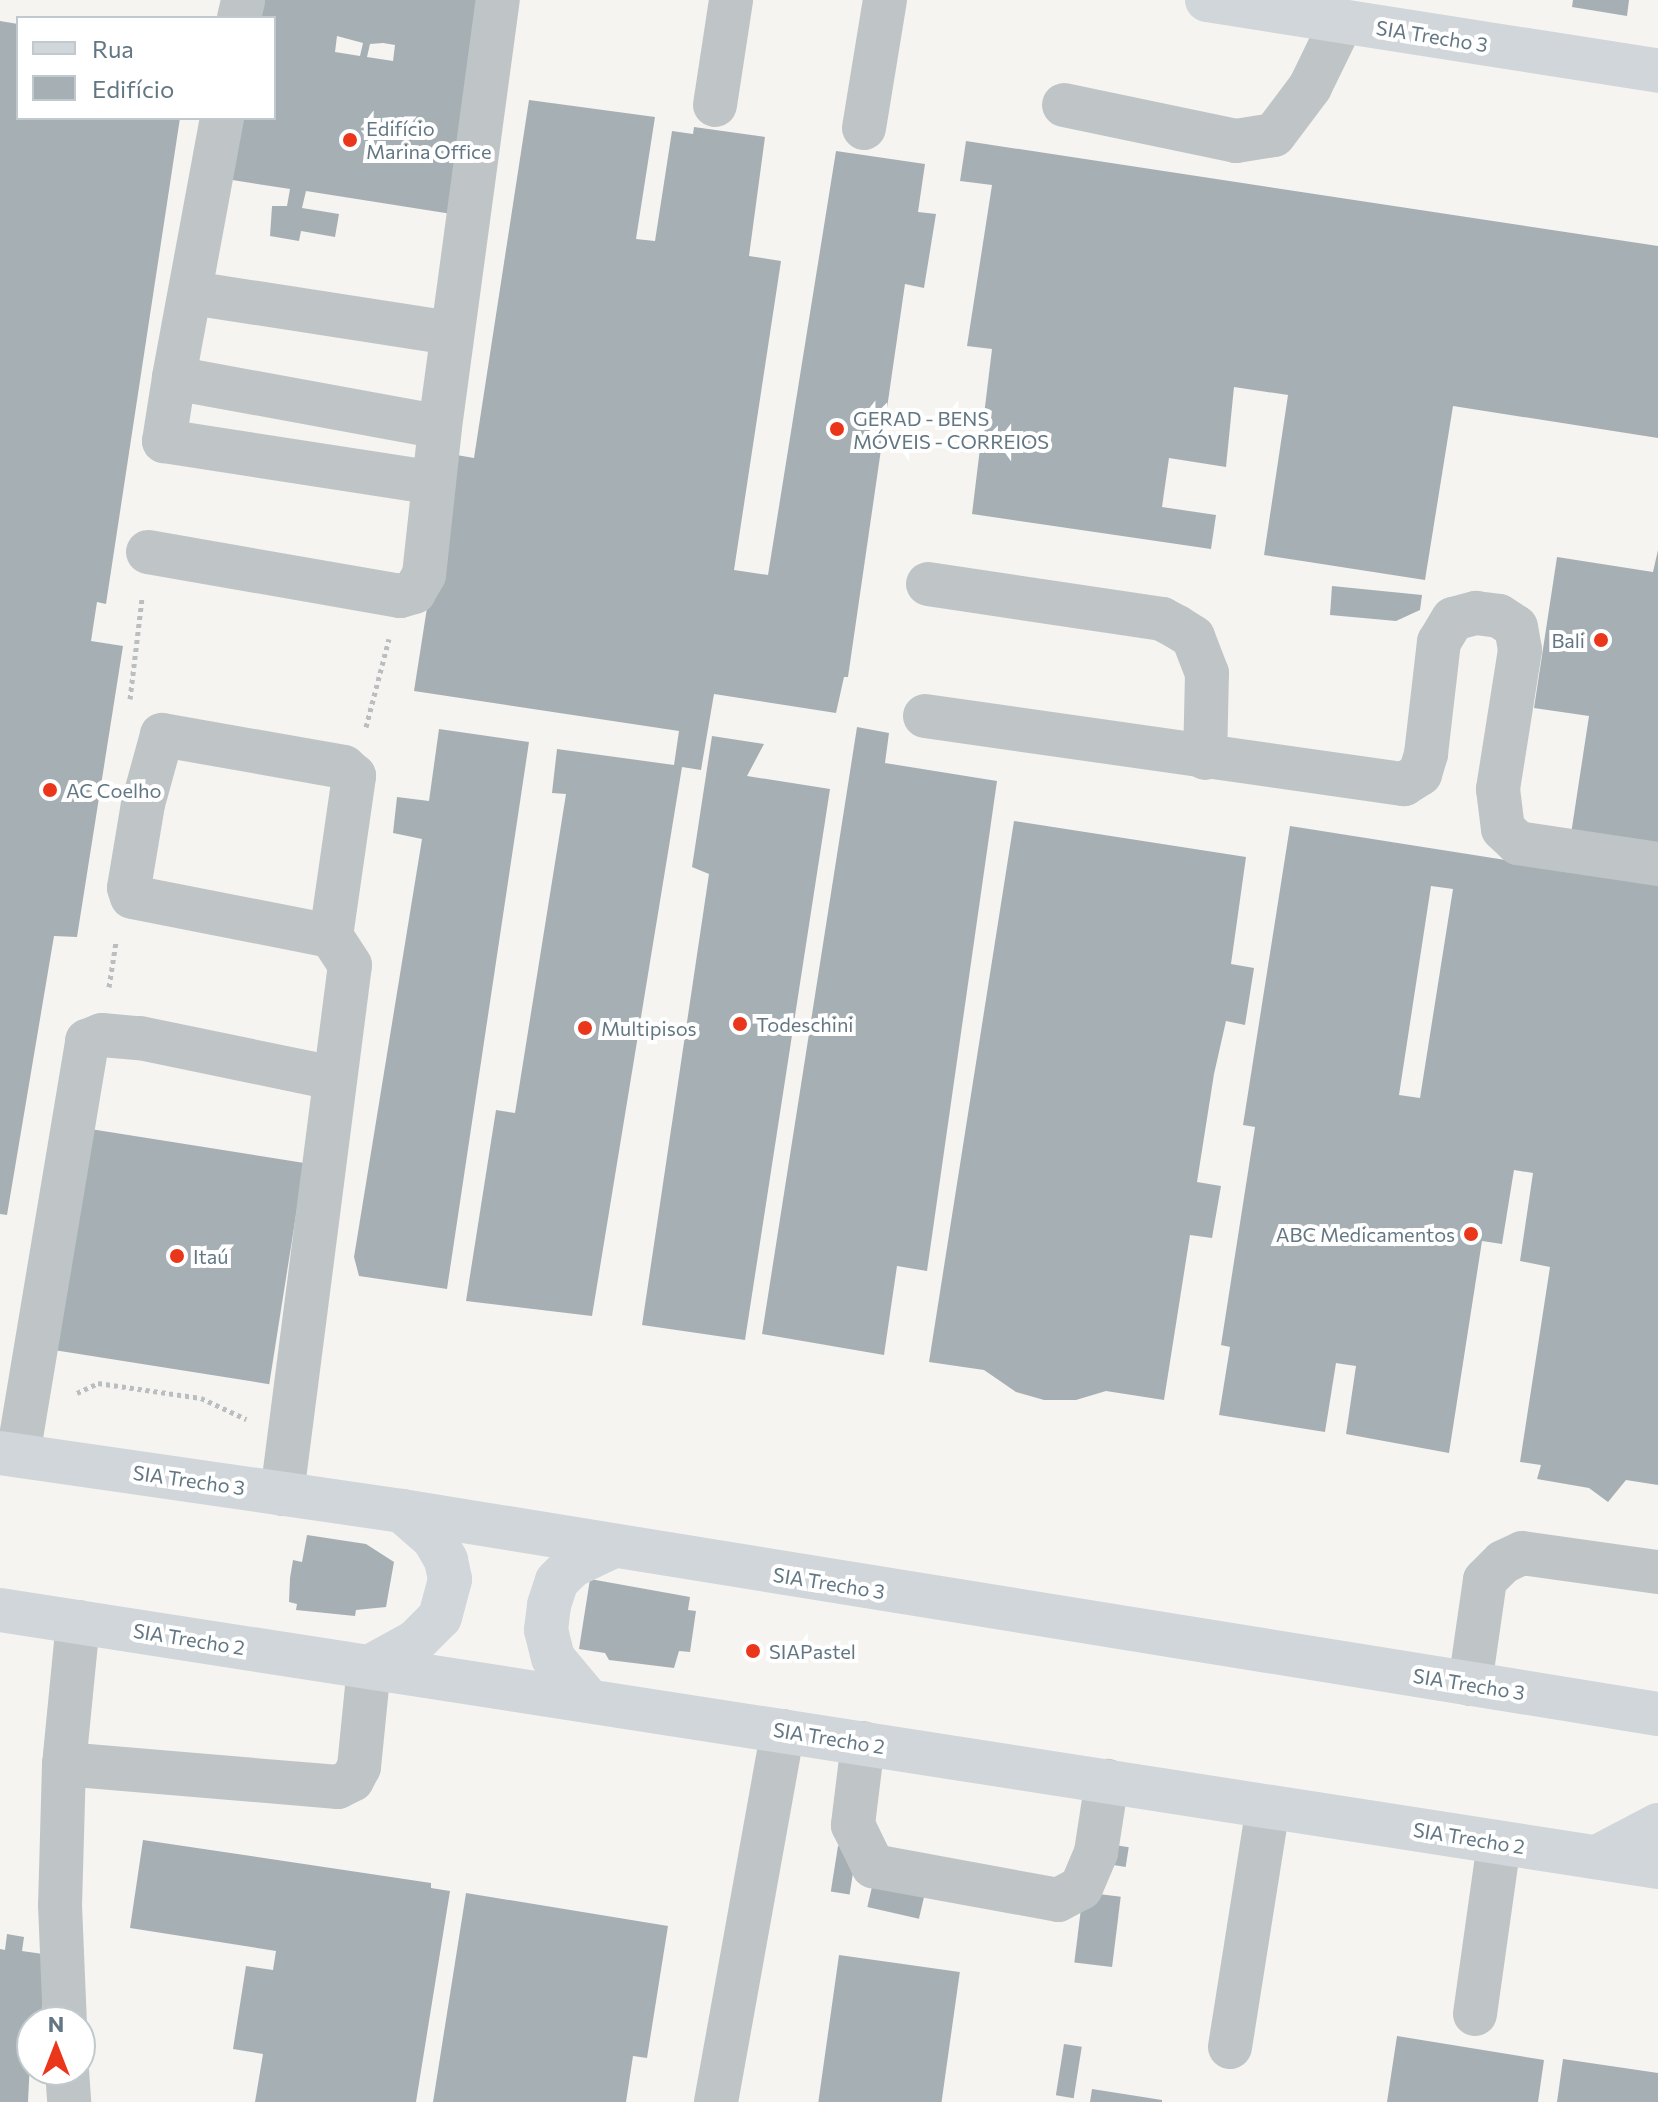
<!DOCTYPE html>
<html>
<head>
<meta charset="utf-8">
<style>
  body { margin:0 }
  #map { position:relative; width:1658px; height:2102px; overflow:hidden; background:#f5f4f0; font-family:Commissioner,sans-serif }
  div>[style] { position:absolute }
  .building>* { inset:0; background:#a6b0b4; transform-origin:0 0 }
  .path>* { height:5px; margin-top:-2.5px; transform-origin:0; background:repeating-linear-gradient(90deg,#bbbec0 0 4px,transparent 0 8px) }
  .minor>* { height:44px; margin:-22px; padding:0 22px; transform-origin:22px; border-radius:22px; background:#bfc5c7 }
  .major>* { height:44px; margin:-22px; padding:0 22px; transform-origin:22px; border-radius:22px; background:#d0d6da }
  .dots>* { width:22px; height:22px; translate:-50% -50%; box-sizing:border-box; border:4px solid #fff; border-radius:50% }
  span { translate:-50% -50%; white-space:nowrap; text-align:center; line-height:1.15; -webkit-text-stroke:8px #fff; paint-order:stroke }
  .street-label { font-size:20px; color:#627783 }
  .poi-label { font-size:20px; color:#627783 }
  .left { translate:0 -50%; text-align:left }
  .right { translate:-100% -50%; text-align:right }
  .legend { position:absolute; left:16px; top:16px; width:260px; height:104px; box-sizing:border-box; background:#fff; border:2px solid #c0c9cd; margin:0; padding:10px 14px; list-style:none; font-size:24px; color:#627783 }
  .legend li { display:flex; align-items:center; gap:16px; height:40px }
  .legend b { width:40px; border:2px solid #c0c9cd }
  .north { position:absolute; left:16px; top:2006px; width:80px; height:80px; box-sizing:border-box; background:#fff; border:2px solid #c0c9cd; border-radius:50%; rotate:0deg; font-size:22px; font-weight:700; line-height:32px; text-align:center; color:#627783 }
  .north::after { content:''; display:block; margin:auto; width:28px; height:36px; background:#ea371b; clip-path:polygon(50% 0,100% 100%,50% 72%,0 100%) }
</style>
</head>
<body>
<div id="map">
  <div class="building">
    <i style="clip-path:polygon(evenodd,253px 0,491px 0,458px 215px,306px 191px,302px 208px,339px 214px,335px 237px,301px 231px,299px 241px,270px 236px,272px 206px,287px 206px,290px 189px,226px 179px,235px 118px,274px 118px,274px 18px,250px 18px,253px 0,337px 36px,363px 43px,360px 56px,335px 52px,337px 36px,253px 0,383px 43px,395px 45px,393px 61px,367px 57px,370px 44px,383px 43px)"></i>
    <i style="clip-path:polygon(1573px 0,1629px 0,1627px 16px,1572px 7px)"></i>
    <i style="clip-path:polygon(0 21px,18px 24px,18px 118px,180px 118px,106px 604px,97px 602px,91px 641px,123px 646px,77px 937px,54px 936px,7px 1215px,0 1214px)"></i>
    <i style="clip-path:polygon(529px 100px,655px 117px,636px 239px,655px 241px,672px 131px,693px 134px,694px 127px,765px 137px,749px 256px,781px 261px,734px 570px,768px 575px,836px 151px,925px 164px,918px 212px,936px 214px,924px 288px,905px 284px,848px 677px,844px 677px,836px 713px,714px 694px,701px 770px,682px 767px,592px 1316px,466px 1301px,496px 1110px,515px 1113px,566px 794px,552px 793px,557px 749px,674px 765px,679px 731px,414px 691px,451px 454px,474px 458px)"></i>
    <i style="clip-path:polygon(966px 141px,1658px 246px,1658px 438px,1453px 406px,1425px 580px,1264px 555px,1288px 395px,1234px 387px,1226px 467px,1169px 458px,1162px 507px,1216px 515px,1211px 549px,972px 514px,992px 349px,967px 346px,992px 185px,960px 181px)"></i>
    <i style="clip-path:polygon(1658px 550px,1658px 847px,1571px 834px,1589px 716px,1534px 708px,1557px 557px,1653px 572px)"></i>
    <i style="clip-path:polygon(1332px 586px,1422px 595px,1420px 610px,1396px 621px,1330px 615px)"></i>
    <i style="clip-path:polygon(857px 727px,889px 733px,885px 763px,997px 781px,927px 1271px,897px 1266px,884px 1355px,762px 1334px)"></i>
    <i style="clip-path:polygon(439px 729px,529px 742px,447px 1289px,359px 1276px,354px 1257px,422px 839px,393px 833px,397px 797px,429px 801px)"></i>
    <i style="clip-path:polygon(712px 736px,764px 744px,747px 776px,830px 789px,745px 1340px,642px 1325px,709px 874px,692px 867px)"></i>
    <i style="clip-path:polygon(1014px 821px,1246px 857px,1231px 964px,1254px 968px,1245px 1025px,1226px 1021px,1214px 1074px,1197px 1182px,1221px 1186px,1212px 1238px,1190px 1235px,1164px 1400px,1106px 1391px,1076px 1400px,1044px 1400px,1016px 1392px,984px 1370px,929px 1362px)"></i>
    <i style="clip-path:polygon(evenodd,1290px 826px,1658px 884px,1658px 1485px,1626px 1480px,1608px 1502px,1589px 1488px,1537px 1479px,1541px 1465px,1520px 1462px,1550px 1267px,1520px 1261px,1533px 1173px,1514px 1170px,1502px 1244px,1482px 1241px,1449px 1453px,1346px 1434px,1356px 1366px,1342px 1364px,1336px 1363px,1325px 1432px,1219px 1415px,1230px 1347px,1221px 1345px,1255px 1127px,1243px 1125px,1290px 826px,1431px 886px,1453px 889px,1420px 1098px,1399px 1095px,1431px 886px)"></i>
    <i style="left:84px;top:1128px;width:223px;height:224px;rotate:9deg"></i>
    <i style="clip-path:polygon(307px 1535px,366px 1544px,394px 1562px,386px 1607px,356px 1610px,355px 1616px,296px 1610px,297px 1604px,289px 1602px,290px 1578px,293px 1560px,302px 1562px)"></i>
    <i style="clip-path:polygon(590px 1579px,690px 1597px,688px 1610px,696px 1611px,690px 1652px,679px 1651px,674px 1668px,609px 1660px,605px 1653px,579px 1649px)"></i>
    <i style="clip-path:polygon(143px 1840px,431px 1883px,431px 1888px,450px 1891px,416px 2102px,255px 2102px,263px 2054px,233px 2049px,246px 1966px,273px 1970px,276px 1951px,130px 1928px)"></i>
    <i style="left:1109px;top:1844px;width:20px;height:20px;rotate:9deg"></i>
    <i style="left:838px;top:1846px;width:19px;height:46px;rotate:9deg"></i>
    <i style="left:877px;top:1865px;width:53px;height:43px;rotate:13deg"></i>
    <i style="left:1083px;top:1892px;width:38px;height:71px;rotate:7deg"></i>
    <i style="clip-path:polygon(466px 1893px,668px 1926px,647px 2058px,633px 2056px,626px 2102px,433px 2102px)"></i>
    <i style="clip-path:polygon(7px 1934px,24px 1937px,22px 1951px,50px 1955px,40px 2022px,32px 2022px,28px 2102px,0 2102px,0 1949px,5px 1950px)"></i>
    <i style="left:839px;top:1955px;width:122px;height:149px;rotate:8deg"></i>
    <i style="clip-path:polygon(1397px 2036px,1544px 2060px,1538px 2102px,1387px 2102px)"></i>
    <i style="left:1064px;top:2044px;width:18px;height:52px;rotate:9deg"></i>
    <i style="clip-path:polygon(1563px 2059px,1658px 2073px,1658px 2102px,1557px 2102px)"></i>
    <i style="clip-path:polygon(1092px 2089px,1162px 2100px,1162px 2102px,1090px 2102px)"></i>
  </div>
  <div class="path">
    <i style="left:130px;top:699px;width:102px;rotate:-83.2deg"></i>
    <i style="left:366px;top:727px;width:91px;rotate:-75.4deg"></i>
    <i style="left:109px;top:987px;width:46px;rotate:-81.2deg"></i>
    <i style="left:77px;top:1393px;width:23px;rotate:-25deg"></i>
    <i style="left:98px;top:1383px;width:104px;rotate:8.3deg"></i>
    <i style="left:201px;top:1398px;width:50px;rotate:25deg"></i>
  </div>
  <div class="minor">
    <i style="left:239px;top:18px;width:18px;rotate:-77deg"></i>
    <i style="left:715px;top:105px;width:106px;rotate:-81.3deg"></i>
    <i style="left:1064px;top:105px;width:176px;rotate:11.8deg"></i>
    <i style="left:1236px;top:141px;width:38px;rotate:-9deg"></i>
    <i style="left:1274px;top:135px;width:60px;rotate:-53.1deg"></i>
    <i style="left:1310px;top:87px;width:73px;rotate:-64.1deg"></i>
    <i style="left:222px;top:118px;width:264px;rotate:100.5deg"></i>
    <i style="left:174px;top:378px;width:270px;rotate:10.4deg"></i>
    <i style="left:440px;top:427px;width:431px;rotate:-82.3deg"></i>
    <i style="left:864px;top:128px;width:130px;rotate:-80.7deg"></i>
    <i style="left:192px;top:293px;width:260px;rotate:8.8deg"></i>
    <i style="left:174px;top:378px;width:64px;rotate:99deg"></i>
    <i style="left:164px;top:441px;width:273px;rotate:8.8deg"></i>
    <i style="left:148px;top:552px;width:256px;rotate:9.9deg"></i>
    <i style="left:400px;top:596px;width:15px;rotate:-16deg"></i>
    <i style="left:414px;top:592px;width:20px;rotate:-60deg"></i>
    <i style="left:424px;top:575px;width:149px;rotate:-83.8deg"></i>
    <i style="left:928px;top:584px;width:237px;rotate:8.5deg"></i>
    <i style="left:1162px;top:619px;width:17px;rotate:28deg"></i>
    <i style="left:1177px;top:627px;width:19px;rotate:32deg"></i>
    <i style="left:1193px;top:637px;width:39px;rotate:69deg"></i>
    <i style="left:1207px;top:673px;width:85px;rotate:91.3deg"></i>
    <i style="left:925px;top:716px;width:484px;rotate:8.1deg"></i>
    <i style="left:1404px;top:784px;width:19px;rotate:-32deg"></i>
    <i style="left:1420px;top:774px;width:21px;rotate:-73deg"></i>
    <i style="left:1426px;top:754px;width:113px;rotate:-83.4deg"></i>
    <i style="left:1439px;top:642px;width:27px;rotate:-59deg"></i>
    <i style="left:1453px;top:619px;width:24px;rotate:-15deg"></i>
    <i style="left:1476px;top:613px;width:23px;rotate:7deg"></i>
    <i style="left:1499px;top:616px;width:20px;rotate:33deg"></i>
    <i style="left:1516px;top:627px;width:23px;rotate:80deg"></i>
    <i style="left:1520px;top:650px;width:141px;rotate:99deg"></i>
    <i style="left:1498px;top:789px;width:40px;rotate:82.9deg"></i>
    <i style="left:1503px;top:829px;width:21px;rotate:43deg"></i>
    <i style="left:1518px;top:843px;width:142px;rotate:8.5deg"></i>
    <i style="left:18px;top:1455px;width:420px;rotate:-80.5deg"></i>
    <i style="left:87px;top:1041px;width:16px;rotate:-22deg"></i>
    <i style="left:102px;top:1035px;width:38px;rotate:5deg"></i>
    <i style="left:140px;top:1038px;width:198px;rotate:11.7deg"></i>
    <i style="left:282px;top:1494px;width:533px;rotate:-82.68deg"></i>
    <i style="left:350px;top:965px;width:35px;rotate:-123deg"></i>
    <i style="left:331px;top:936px;width:162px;rotate:-81.8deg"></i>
    <i style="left:354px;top:776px;width:13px;rotate:-138deg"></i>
    <i style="left:344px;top:767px;width:185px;rotate:-170deg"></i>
    <i style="left:162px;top:735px;width:72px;rotate:105.4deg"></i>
    <i style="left:143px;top:804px;width:85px;rotate:99.5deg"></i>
    <i style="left:129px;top:888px;width:9px;rotate:72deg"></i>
    <i style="left:132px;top:897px;width:203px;rotate:11.1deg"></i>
    <i style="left:78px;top:1622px;width:143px;rotate:95.6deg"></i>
    <i style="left:64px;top:1764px;width:275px;rotate:4.8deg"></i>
    <i style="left:338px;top:1787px;width:16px;rotate:-27deg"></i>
    <i style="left:352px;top:1780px;width:15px;rotate:-62deg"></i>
    <i style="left:359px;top:1767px;width:100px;rotate:-84.3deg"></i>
    <i style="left:1470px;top:1684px;width:105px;rotate:-81.8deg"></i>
    <i style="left:1485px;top:1580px;width:25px;rotate:-45deg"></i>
    <i style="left:1503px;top:1562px;width:21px;rotate:-25deg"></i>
    <i style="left:1522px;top:1553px;width:137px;rotate:8deg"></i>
    <i style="left:863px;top:1743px;width:83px;rotate:97deg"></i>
    <i style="left:853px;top:1825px;width:46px;rotate:64deg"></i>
    <i style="left:873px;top:1866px;width:188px;rotate:10.4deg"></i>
    <i style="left:1058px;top:1900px;width:26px;rotate:-28deg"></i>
    <i style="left:1081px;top:1888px;width:39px;rotate:-67deg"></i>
    <i style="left:1096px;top:1852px;width:72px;rotate:-81.2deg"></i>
    <i style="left:64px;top:1764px;width:141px;rotate:91.6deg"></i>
    <i style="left:60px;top:1905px;width:117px;rotate:87.6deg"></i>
    <i style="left:1475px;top:2014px;width:173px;rotate:-82deg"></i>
    <i style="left:1230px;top:2047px;width:243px;rotate:-81deg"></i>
    <i style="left:67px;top:2070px;width:32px;rotate:86deg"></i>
    <i style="left:716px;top:2102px;width:377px;rotate:-79.8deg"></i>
  </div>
  <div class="major">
    <i style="left:1207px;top:0;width:457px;rotate:8.9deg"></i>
    <i style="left:0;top:1453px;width:406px;rotate:8.2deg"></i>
    <i style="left:402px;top:1511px;width:1272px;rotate:9.18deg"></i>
    <i style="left:0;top:1610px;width:1678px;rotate:8.81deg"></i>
    <i style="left:369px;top:1667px;width:52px;rotate:-28.5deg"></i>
    <i style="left:415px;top:1642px;width:35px;rotate:-45deg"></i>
    <i style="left:440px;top:1617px;width:39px;rotate:-75deg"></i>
    <i style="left:450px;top:1579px;width:19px;rotate:-102deg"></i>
    <i style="left:446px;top:1560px;width:24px;rotate:-120deg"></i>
    <i style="left:434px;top:1539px;width:43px;rotate:-138.8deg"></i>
    <i style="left:589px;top:1701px;width:56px;rotate:-129.9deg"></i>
    <i style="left:553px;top:1658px;width:29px;rotate:-104deg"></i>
    <i style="left:546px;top:1630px;width:25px;rotate:-83deg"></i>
    <i style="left:549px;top:1605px;width:25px;rotate:-72deg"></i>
    <i style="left:557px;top:1581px;width:21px;rotate:-45deg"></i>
    <i style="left:572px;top:1566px;width:41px;rotate:-25.9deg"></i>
    <i style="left:1597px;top:1857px;width:69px;rotate:-27.7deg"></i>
  </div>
  <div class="dots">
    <i style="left:350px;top:140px;background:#ea371b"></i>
    <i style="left:837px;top:429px;background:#ea371b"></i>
    <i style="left:1601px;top:640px;background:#ea371b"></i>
    <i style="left:50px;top:790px;background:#ea371b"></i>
    <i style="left:740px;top:1024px;background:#ea371b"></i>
    <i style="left:585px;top:1028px;background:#ea371b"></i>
    <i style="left:1471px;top:1234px;background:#ea371b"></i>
    <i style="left:177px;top:1256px;background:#ea371b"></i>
    <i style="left:753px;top:1651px;background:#ea371b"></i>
  </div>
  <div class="street-label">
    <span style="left:1432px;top:36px;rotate:9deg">SIA Trecho 3</span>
    <span style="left:189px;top:1480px;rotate:8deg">SIA Trecho 3</span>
    <span style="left:829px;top:1583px;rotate:9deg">SIA Trecho 3</span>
    <span style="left:189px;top:1639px;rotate:9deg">SIA Trecho 2</span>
    <span style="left:1469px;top:1684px;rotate:9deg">SIA Trecho 3</span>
    <span style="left:829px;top:1738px;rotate:9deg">SIA Trecho 2</span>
    <span style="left:1469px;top:1838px;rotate:9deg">SIA Trecho 2</span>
  </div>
  <div class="poi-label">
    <span class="left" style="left:366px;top:140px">Edifício<br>Marina Office</span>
    <span class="left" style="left:853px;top:430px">GERAD - BENS<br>MÓVEIS - CORREIOS</span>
    <span class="right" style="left:1585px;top:640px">Bali</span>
    <span class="left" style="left:66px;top:790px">AC Coelho</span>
    <span class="left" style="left:756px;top:1024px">Todeschini</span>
    <span class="left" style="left:601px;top:1028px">Multipisos</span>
    <span class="right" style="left:1455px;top:1234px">ABC Medicamentos</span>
    <span class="left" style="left:193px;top:1256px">Itaú</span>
    <span class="left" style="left:769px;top:1651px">SIAPastel</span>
  </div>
  <ul class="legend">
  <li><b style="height:10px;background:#d0d6da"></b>Rua</li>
  <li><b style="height:22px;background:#a6b0b4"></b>Edifício</li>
  </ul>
  <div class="north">N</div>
</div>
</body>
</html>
